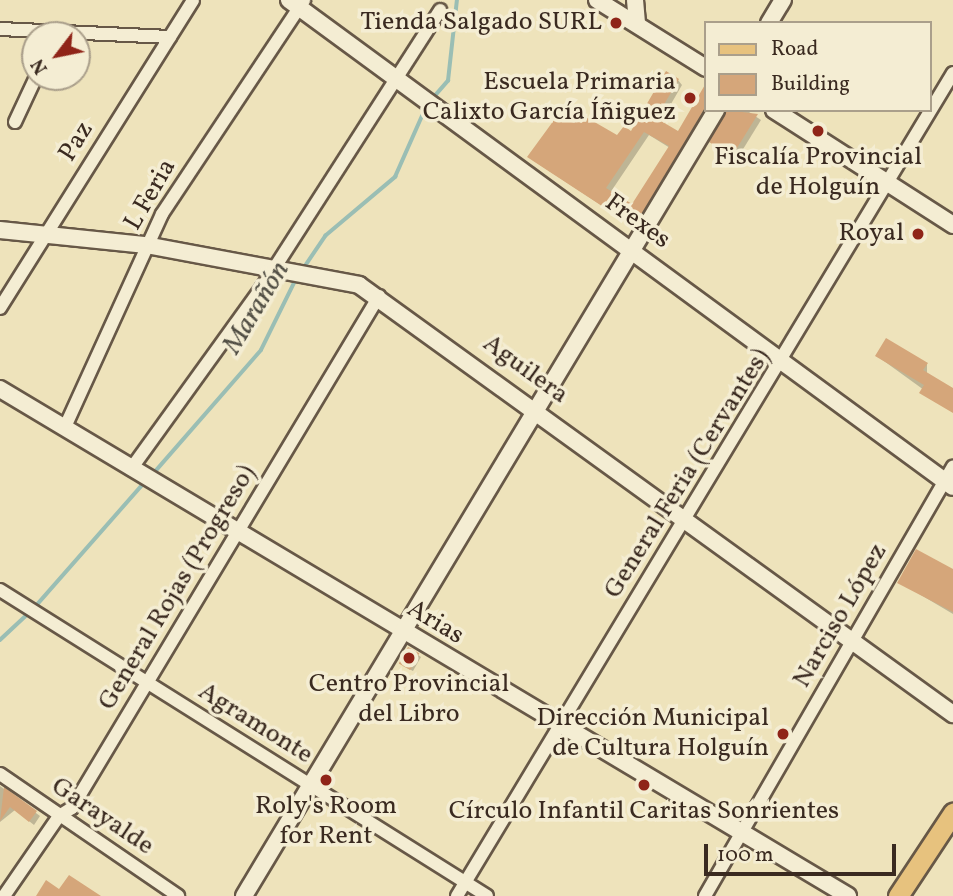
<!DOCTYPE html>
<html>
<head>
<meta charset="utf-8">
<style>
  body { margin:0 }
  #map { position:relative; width:953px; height:896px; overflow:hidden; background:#eee3bb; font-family:Vollkorn,serif }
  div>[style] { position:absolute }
  .shadow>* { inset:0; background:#0003 }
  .stream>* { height:3.5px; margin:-1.75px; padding:0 1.75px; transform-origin:1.75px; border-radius:1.75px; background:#9abeb4 }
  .building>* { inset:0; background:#d5a67a; transform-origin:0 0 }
  .roads { filter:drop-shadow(2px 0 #675847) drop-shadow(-2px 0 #675847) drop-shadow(0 2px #675847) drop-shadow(0 -2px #675847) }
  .street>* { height:12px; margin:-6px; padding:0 6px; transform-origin:6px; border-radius:6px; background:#f4edd3 }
  .secondary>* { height:16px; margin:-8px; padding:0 8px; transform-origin:8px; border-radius:8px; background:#f4edd3 }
  .primary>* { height:19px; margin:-9.5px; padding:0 9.5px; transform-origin:9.5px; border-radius:9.5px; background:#e7c27e }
  .dots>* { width:19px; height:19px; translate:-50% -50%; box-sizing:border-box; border:4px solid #f4edd3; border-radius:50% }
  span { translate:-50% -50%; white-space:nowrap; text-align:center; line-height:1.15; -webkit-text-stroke:7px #f4edd3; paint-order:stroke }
  .poi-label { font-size:26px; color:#3a2a20 }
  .right { translate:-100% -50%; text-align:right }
  .street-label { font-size:26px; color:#3a2a20 }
  .water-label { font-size:28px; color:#524f45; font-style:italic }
  .legend { position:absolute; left:704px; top:21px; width:228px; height:91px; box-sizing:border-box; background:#f4edd3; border:2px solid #aa9f8b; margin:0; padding:9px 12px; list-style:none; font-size:21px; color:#3a2a20 }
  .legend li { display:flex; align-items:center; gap:14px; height:35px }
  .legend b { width:35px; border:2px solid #aa9f8b }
  .north { position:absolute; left:21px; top:21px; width:70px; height:70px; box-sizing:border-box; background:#f4edd3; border:2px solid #aa9f8b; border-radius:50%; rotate:238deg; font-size:19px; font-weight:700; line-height:28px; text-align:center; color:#3a2a20 }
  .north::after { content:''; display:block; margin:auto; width:24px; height:32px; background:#8f2418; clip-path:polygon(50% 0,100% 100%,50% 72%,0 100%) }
  .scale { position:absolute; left:704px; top:844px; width:192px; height:32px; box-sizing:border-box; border:4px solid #3a2a20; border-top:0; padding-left:9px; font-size:21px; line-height:24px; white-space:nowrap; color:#3a2a20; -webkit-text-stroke:5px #f4edd3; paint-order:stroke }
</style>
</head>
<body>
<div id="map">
  <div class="shadow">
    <i style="clip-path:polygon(evenodd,678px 80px,682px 85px,660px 123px,679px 134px,705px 89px,706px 110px,713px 110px,639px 230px,534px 161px,631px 134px,678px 80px,649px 135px,670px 148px,632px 207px,610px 193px,649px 135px)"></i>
    <i style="clip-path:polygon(746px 110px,761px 120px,737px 159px,711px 142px,728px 110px)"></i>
    <i style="clip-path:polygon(877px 356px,927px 364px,927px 375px,953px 390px,953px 411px)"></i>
    <i style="clip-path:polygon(953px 571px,953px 614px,899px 582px)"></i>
    <i style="clip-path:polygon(409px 649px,421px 657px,413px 671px,403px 666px)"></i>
    <i style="clip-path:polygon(0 786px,40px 816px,34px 825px,15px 810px,0 822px)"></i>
  </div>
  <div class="stream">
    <i style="left:433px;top:98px;width:23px;rotate:-49deg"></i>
    <i style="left:448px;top:81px;width:81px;rotate:-83.7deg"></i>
    <i style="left:303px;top:269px;width:40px;rotate:-56deg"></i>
    <i style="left:325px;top:236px;width:92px;rotate:-40.1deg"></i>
    <i style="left:395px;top:177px;width:77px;rotate:-66.1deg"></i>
    <i style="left:153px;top:474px;width:164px;rotate:-48.9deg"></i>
    <i style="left:261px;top:350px;width:79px;rotate:-63.8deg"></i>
    <i style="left:35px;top:607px;width:167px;rotate:-48.7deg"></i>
    <i style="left:0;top:640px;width:40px;rotate:-43deg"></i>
  </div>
  <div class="building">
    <i style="clip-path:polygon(evenodd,666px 71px,679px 79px,656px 118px,678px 131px,706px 83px,706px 106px,634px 227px,527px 157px,565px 105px,617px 135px,624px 126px,631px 131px,666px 71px,644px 132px,669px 146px,632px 204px,606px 188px,644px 132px)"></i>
    <i style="clip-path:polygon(726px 110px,758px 114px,732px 156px,709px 142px)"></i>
    <i style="clip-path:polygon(886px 338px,928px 363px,923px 370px,953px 388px,953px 413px,919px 393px,924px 385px,875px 356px)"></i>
    <i style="clip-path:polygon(916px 549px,953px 569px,953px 612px,897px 583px)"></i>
    <i style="left:408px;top:647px;width:13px;height:19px;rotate:29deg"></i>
    <i style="clip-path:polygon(4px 787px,37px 811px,29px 822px,10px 807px,0 821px)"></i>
    <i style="clip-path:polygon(69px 875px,101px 896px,36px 896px,46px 880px,59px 889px)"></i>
  </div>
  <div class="roads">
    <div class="street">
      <i style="left:0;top:29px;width:170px;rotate:2.7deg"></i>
      <i style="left:15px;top:122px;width:50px;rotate:-65deg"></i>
      <i style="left:0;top:308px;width:363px;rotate:-57.9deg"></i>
      <i style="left:65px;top:427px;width:234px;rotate:-65.5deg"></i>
      <i style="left:162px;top:214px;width:257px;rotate:-56.4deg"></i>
      <i style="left:131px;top:469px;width:226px;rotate:-54.2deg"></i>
      <i style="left:263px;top:286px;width:328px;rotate:-57.3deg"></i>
      <i style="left:0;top:590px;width:575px;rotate:32.14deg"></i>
      <i style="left:0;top:774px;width:216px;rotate:34.4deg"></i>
      <i style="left:4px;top:896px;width:97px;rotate:-55.5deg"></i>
      <i style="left:59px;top:816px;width:15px;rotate:-32deg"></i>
      <i style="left:72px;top:808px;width:597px;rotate:-59.05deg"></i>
      <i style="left:457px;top:896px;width:961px;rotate:-58.92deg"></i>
      <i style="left:705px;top:896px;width:496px;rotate:-60deg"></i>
    </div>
    <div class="secondary">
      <i style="left:289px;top:0;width:823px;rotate:36.26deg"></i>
      <i style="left:597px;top:0;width:128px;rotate:32deg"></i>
      <i style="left:635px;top:0;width:24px;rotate:85deg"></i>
      <i style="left:769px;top:23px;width:27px;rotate:-59deg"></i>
      <i style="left:774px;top:110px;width:213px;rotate:32.7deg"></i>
      <i style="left:0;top:230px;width:147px;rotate:5.9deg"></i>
      <i style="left:146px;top:245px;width:217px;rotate:10.6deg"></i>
      <i style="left:359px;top:285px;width:733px;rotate:35.84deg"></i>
      <i style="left:0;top:389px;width:988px;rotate:30.87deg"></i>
      <i style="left:244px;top:896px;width:917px;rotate:-59.01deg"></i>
    </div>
    <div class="primary">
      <i style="left:898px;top:896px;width:100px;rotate:-56.5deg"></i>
    </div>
  </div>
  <div class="dots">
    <i style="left:616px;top:23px;background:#8f2418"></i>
    <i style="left:690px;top:98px;background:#8f2418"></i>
    <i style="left:818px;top:131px;background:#8f2418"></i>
    <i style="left:918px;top:234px;background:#8f2418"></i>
    <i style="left:409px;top:658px;background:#8f2418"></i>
    <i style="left:783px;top:734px;background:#8f2418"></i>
    <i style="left:326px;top:780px;background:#8f2418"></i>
    <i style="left:644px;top:785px;background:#8f2418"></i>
  </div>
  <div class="poi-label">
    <span class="right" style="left:602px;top:23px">Tienda Salgado SURL</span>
    <span class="right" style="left:676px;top:98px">Escuela Primaria<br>Calixto García Íñiguez</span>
    <span style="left:818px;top:173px">Fiscalía Provincial<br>de Holguín</span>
    <span class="right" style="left:904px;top:234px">Royal</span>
    <span style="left:409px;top:700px">Centro Provincial<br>del Libro</span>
    <span class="right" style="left:769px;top:734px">Dirección Municipal<br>de Cultura Holguín</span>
    <span style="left:326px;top:822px">Roly's Room<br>for Rent</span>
    <span style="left:644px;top:812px">Círculo Infantil Caritas Sonrientes</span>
  </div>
  <div class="street-label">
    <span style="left:77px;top:142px;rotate:-58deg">Paz</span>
    <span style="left:151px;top:195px;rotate:-60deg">L Feria</span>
    <span style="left:637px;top:222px;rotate:36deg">Frexes</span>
    <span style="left:525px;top:370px;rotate:36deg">Aguilera</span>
    <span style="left:688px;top:474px;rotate:-58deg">General Feria (Cervantes)</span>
    <span style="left:178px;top:588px;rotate:-59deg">General Rojas (Progreso)</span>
    <span style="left:841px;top:616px;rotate:-60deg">Narciso López</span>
    <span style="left:435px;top:623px;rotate:31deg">Arias</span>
    <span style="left:255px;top:724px;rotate:32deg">Agramonte</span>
    <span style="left:102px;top:817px;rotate:34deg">Garayalde</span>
  </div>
  <div class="water-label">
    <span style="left:257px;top:308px;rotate:-59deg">Marañón</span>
  </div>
  <ul class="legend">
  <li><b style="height:9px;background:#e7c27e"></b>Road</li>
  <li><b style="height:19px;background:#d5a67a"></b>Building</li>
  </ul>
  <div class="north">N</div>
  <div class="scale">100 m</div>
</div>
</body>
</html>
